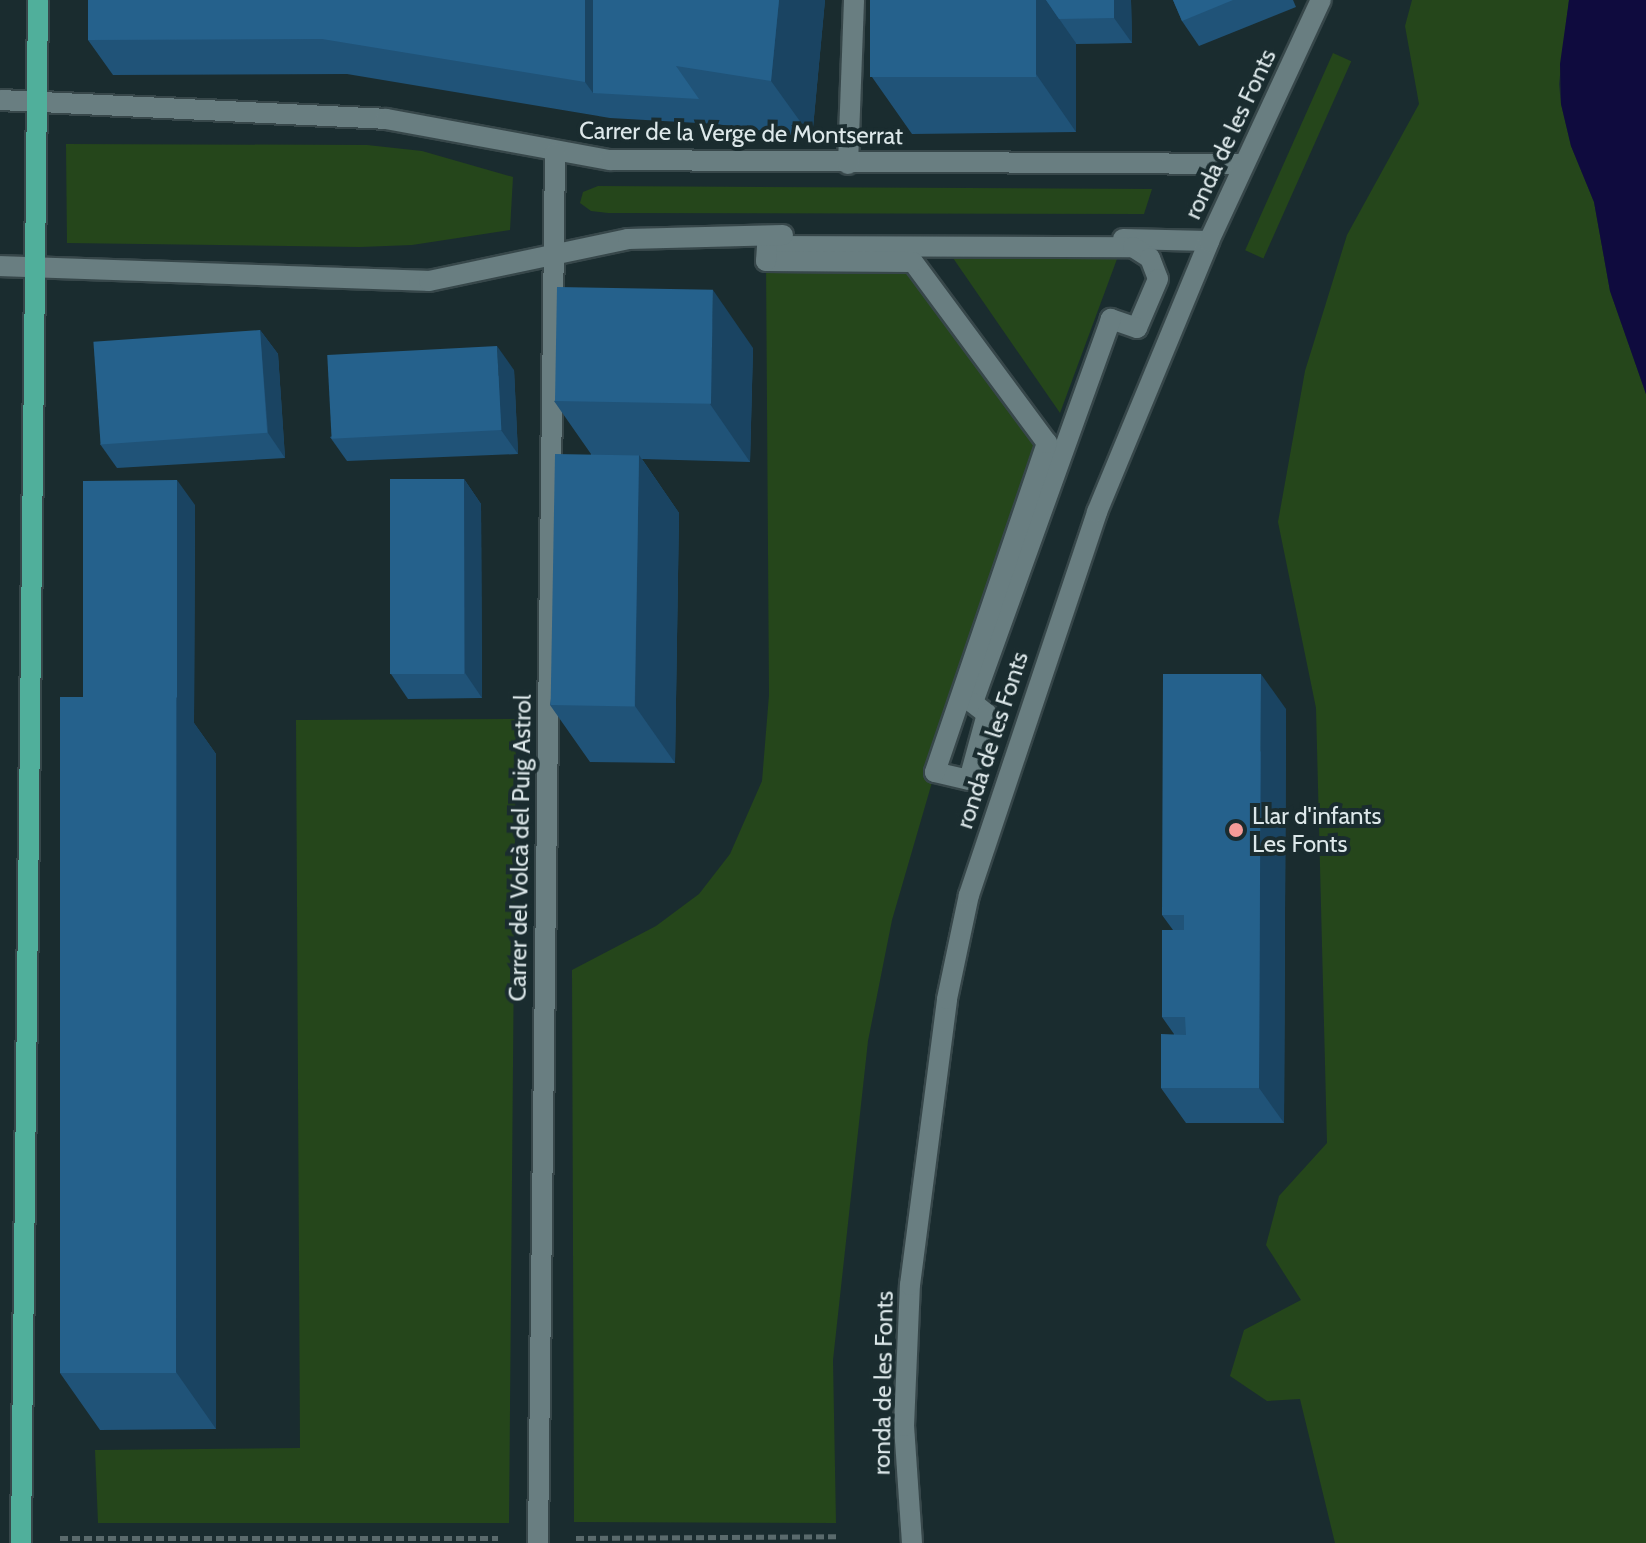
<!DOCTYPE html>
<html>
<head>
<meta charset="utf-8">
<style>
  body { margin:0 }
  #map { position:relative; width:1646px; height:1543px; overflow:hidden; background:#1a2c2f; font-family:Cabin,sans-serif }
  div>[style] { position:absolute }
  .green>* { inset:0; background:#25461b; transform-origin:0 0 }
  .water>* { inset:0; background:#0f0b3e }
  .path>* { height:5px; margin-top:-2.5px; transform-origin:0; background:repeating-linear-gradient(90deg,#5a6a6c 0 8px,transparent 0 12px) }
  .roads { filter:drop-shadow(2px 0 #37474a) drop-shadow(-2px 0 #37474a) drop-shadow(0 2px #37474a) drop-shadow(0 -2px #37474a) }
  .minor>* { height:20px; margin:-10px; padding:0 10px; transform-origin:10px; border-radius:10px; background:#697e81 }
  .major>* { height:20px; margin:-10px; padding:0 10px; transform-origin:10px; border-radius:10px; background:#50af9b }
  .wall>* { inset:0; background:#205378 }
  .shaded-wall>* { inset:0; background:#1a4462 }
  .building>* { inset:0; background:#25618c; transform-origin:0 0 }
  .dots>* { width:22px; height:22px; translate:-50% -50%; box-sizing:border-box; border:4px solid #1a2c2f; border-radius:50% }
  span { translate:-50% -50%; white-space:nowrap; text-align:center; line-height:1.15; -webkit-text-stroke:8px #1a2c2f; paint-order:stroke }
  .street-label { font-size:24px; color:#dde8ea }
  .poi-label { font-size:24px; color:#dde8ea }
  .left { translate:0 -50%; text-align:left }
</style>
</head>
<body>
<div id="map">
  <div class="green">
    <i style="clip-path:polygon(1412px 0,1569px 0,1559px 84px,1561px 104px,1571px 146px,1594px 202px,1610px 291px,1646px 394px,1646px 1543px,1335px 1543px,1300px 1399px,1267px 1401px,1230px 1376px,1244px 1330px,1301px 1300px,1266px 1245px,1279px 1196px,1327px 1143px,1316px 708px,1278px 522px,1305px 371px,1347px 235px,1419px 104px,1405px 26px)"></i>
    <i style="left:1333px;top:53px;width:20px;height:216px;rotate:24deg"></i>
    <i style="clip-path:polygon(66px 144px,367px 145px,422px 151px,513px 177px,510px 230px,412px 245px,360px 247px,67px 243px)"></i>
    <i style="clip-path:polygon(598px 186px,1152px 189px,1144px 214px,608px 213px,591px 211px,580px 203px,583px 192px)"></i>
    <i style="clip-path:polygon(953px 258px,1117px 259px,1060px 413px)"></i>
    <i style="clip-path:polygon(766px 261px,913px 262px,1047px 443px,935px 772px,892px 920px,868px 1041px,833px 1360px,836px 1523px,574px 1522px,572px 970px,656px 926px,699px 894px,730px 854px,762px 781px,769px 695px)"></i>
    <i style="clip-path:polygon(516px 719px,509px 1523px,98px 1523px,95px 1450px,300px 1448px,296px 720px)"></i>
  </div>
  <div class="water">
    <i style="clip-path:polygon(1569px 0,1646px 0,1646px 394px,1610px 291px,1594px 202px,1571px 146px,1561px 104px,1560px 64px)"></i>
  </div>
  <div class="path">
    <i style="left:60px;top:1538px;width:438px"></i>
    <i style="left:576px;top:1538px;width:263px;rotate:-0.4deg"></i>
  </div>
  <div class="roads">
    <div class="minor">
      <i style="left:0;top:100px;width:386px;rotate:2.8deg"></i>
      <i style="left:386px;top:119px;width:228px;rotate:10.4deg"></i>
      <i style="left:610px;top:160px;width:634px;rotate:0.36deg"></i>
      <i style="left:848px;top:164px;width:164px;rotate:-87.9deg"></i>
      <i style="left:1123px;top:239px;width:86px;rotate:1.3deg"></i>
      <i style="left:767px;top:246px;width:366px;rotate:0.2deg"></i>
      <i style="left:1133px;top:247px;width:20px;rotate:33deg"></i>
      <i style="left:1150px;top:258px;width:22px;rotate:69deg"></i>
      <i style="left:1158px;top:279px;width:53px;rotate:113.2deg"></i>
      <i style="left:1137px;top:328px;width:28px;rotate:-161deg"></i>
      <i style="left:1111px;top:319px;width:408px;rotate:109.8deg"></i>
      <i style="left:973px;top:703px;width:18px;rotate:38deg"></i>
      <i style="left:987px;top:714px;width:68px;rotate:105.3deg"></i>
      <i style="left:969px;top:780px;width:35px;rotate:-167deg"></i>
      <i style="left:935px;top:772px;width:348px;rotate:-71.2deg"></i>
      <i style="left:1047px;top:443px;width:225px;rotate:-126.5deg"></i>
      <i style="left:913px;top:262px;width:147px;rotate:-179.6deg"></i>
      <i style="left:766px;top:261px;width:15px;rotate:-86deg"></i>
      <i style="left:0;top:266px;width:429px;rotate:2deg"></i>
      <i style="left:429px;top:281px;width:203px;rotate:-11.9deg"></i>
      <i style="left:628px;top:239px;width:155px;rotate:-1.5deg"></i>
      <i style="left:538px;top:1543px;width:1390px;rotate:-89.3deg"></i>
      <i style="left:912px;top:1543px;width:117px;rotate:-93.9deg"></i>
      <i style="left:904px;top:1426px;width:141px;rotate:-87.6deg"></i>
      <i style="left:910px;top:1285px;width:288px;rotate:-82.6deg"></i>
      <i style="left:947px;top:999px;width:106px;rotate:-78.1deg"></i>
      <i style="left:969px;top:895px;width:404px;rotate:-71.5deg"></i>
      <i style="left:1097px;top:512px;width:293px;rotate:-67.5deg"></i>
      <i style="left:1209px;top:241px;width:266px;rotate:-65.1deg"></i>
    </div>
    <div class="major">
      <i style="left:21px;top:1543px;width:1543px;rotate:-89.37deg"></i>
    </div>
  </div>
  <div class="wall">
    <i style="clip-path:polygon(88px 0,825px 0,812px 138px,716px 124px,610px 118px,347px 74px,113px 75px,88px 40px)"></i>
    <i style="clip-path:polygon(870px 0,1131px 0,1132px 43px,1076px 44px,1076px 132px,912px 134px,872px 77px)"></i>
    <i style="clip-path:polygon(1173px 0,1293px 0,1296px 7px,1199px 46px,1182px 21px)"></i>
    <i style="clip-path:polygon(260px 330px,278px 354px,285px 458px,117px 468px,100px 444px)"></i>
    <i style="clip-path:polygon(753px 348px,750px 462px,642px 459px,679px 513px,675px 763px,590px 762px,550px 705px,591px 454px,554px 401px)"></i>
    <i style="clip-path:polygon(514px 370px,518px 454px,347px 461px,330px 437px)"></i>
    <i style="clip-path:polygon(464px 479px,481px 504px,482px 698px,408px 699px,391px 674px)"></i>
    <i style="clip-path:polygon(195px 505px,194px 723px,216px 754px,216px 1429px,100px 1430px,60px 1373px,83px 697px)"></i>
    <i style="clip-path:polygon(1286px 709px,1284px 1123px,1186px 1123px,1161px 1088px,1174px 1034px,1162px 1017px,1173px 930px,1162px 915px)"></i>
  </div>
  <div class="shaded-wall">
    <i style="clip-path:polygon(585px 0,609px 0,593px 93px,585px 82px)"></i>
    <i style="clip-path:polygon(779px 0,825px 0,812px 138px,771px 81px)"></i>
    <i style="clip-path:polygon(1036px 0,1046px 0,1076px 43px,1076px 132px,1036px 74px)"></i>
    <i style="clip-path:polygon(1114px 0,1131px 0,1132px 43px,1114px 18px)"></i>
    <i style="clip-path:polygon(713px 290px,753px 348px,750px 462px,710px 404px)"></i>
    <i style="clip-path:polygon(260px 330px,278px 354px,285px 458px,268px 433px)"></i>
    <i style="clip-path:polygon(497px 346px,514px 370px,518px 454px,501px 430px)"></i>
    <i style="clip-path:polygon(639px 455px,679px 513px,675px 763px,635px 706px)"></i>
    <i style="clip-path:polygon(464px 479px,481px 504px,482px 698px,465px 673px)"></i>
    <i style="clip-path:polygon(177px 480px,195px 505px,194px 723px,216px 754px,216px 1429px,176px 1372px)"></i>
    <i style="clip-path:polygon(1261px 674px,1286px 709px,1284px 1123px,1259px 1088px)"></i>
  </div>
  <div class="building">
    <i style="clip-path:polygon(88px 0,585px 0,585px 82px,322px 39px,88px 40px)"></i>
    <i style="clip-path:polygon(593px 0,676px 0,676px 66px,699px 99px,593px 93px)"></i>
    <i style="clip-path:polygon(676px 0,779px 0,771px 81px,676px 66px)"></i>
    <i style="left:870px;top:0;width:166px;height:77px"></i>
    <i style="clip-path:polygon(1046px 0,1114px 0,1114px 18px,1059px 19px)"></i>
    <i style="clip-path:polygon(1173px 0,1233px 0,1182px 21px)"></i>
    <i style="left:557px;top:287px;width:156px;height:114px;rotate:1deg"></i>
    <i style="left:260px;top:330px;width:103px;height:167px;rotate:86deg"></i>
    <i style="left:497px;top:346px;width:84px;height:170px;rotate:87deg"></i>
    <i style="left:555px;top:454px;width:84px;height:251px;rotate:1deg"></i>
    <i style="left:390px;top:479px;width:74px;height:195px"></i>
    <i style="clip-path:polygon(177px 480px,177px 698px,176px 697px,83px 697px,83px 481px)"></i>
    <i style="clip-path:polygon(1163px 674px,1261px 674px,1259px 1088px,1161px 1088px,1161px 1034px,1186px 1035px,1185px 1017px,1162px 1017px,1162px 930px,1184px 930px,1184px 915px,1162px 915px)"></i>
    <i style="left:60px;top:697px;width:116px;height:676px"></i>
  </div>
  <div class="dots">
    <i style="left:1236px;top:830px;background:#f59b98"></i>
  </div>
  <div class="street-label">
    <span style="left:741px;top:133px;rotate:1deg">Carrer de la Verge de Montserrat</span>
    <span style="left:1230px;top:134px;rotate:-65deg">ronda de les Fonts</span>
    <span style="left:992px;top:740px;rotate:-72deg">ronda de les Fonts</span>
    <span style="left:520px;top:848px;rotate:-89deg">Carrer del Volcà del Puig Astrol</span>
    <span style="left:883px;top:1383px;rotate:-89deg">ronda de les Fonts</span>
  </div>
  <div class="poi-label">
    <span class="left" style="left:1252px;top:830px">Llar d'infants<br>Les Fonts</span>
  </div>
</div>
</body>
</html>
